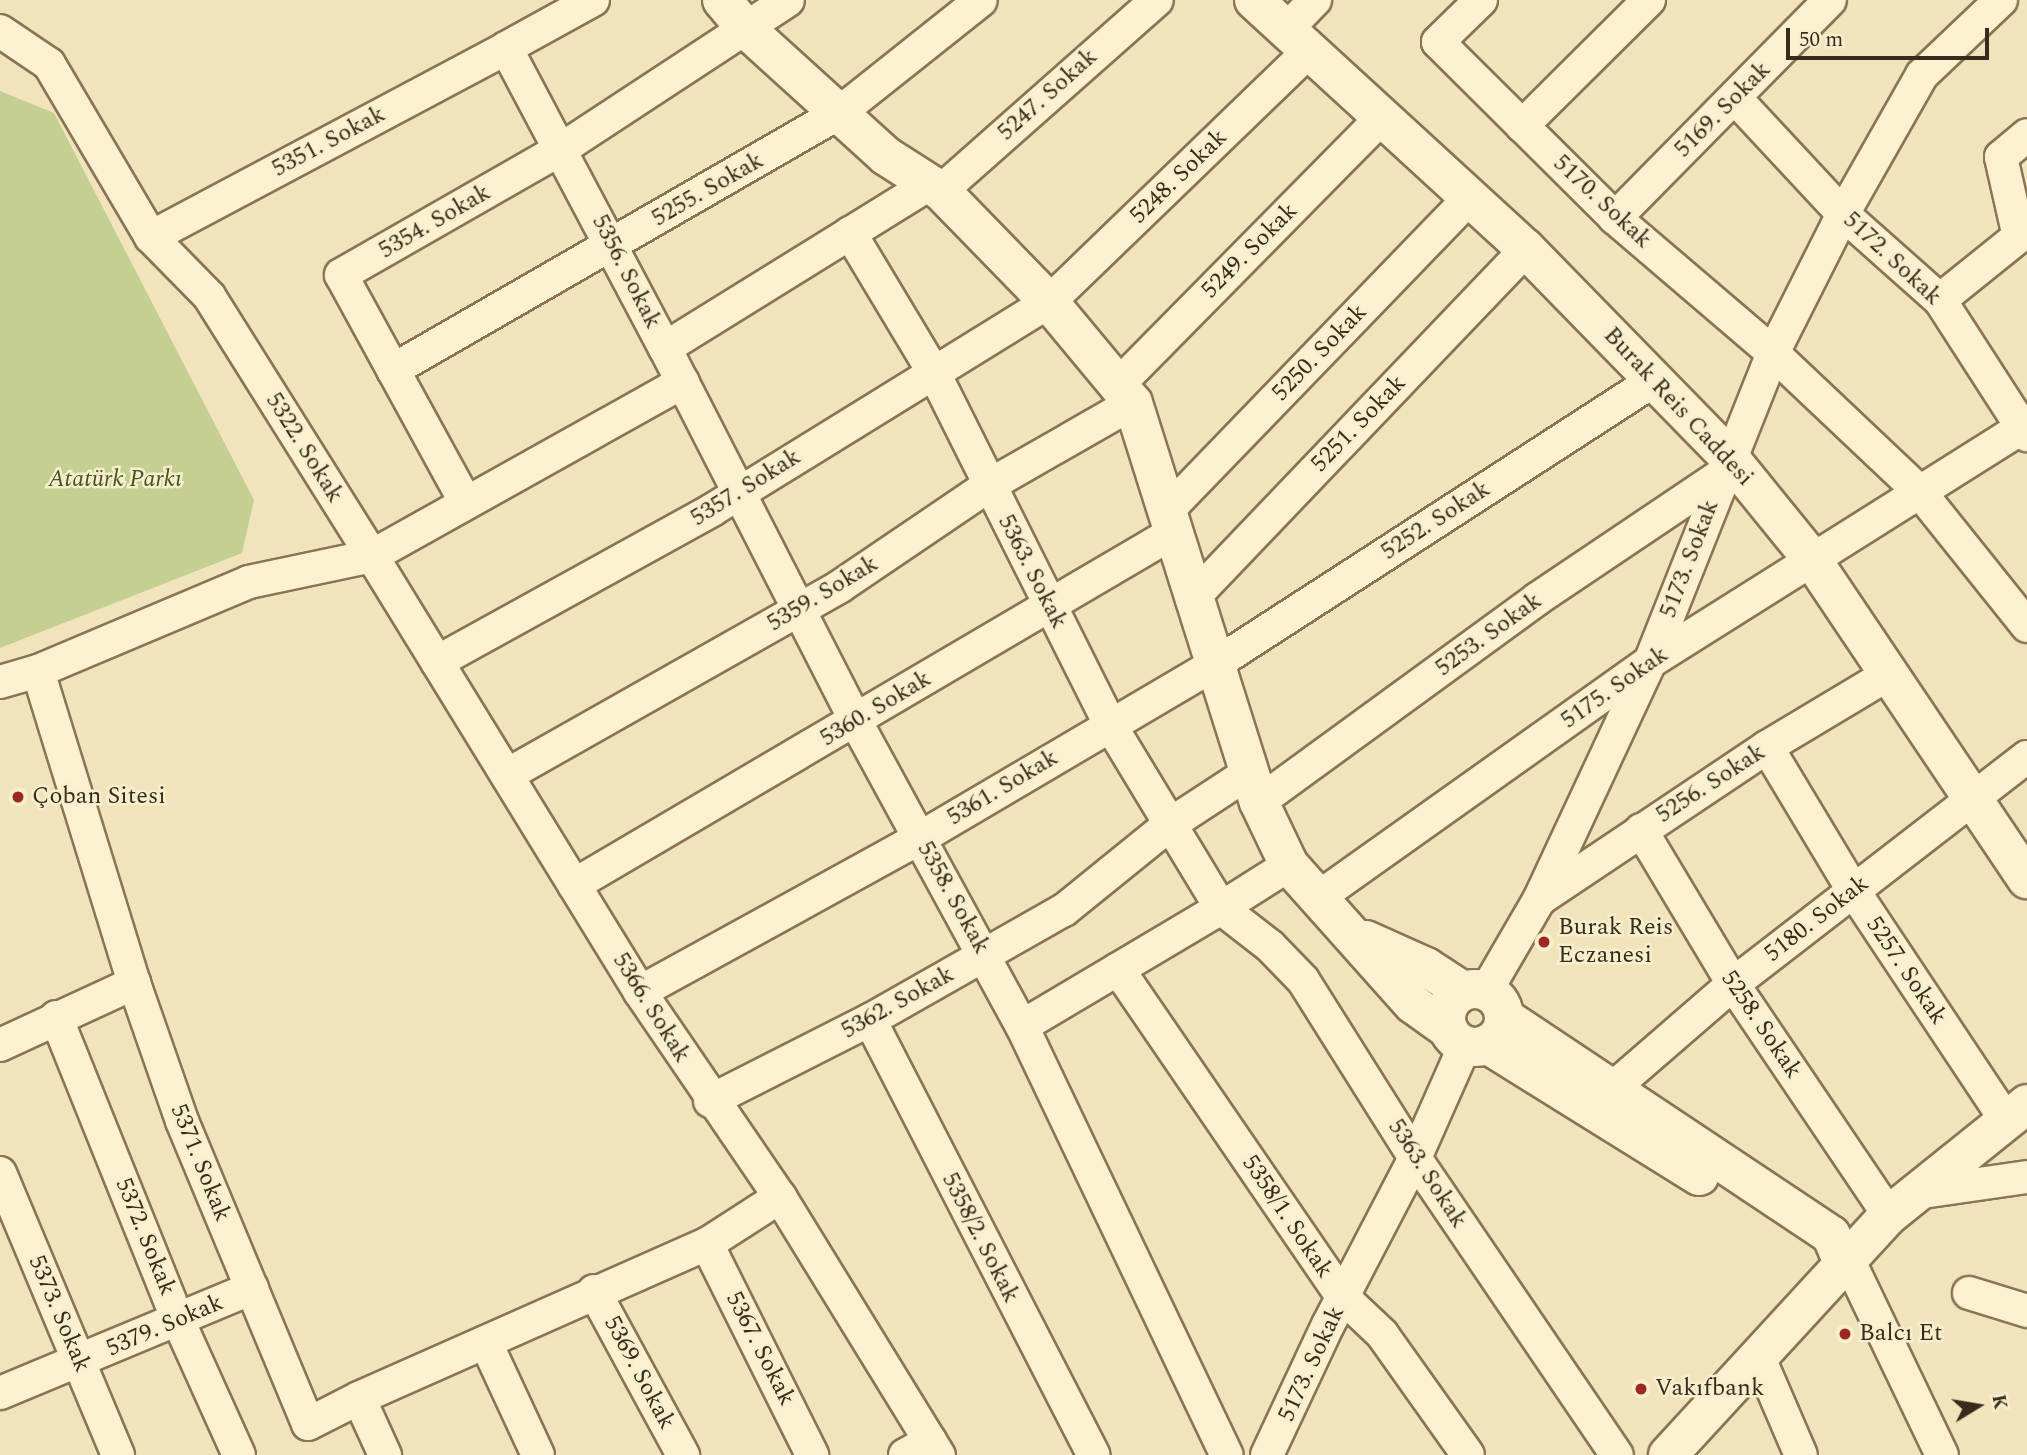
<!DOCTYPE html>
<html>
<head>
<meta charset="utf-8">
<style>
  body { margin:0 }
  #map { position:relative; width:2027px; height:1455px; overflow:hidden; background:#f1e4bd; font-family:Spectral,serif }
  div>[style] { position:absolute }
  .green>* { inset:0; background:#c4cf91 }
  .roads { filter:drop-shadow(2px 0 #8a7455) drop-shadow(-2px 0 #8a7455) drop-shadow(0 2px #8a7455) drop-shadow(0 -2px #8a7455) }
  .street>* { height:32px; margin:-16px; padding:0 16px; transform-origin:16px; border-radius:16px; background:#fbf1d1 }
  .secondary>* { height:38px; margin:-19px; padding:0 19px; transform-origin:19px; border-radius:19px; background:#fbf1d1 }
  .secondary>.ring { margin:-19px; padding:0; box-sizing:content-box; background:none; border:38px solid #fbf1d1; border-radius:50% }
  .dots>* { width:19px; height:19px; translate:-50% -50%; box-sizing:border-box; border:4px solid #f7eecd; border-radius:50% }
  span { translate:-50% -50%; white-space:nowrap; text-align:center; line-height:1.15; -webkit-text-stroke:5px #f7eecd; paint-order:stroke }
  .street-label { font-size:24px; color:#382b1b }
  .park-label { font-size:24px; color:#455620; font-style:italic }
  .poi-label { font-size:24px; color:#382b1b }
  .left { translate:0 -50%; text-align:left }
  .north { position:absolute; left:1943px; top:1371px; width:70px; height:70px; -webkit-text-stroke:5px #f7eecd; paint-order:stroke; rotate:79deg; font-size:19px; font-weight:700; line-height:28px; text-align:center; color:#382b1b }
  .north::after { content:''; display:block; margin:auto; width:24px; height:32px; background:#382b1b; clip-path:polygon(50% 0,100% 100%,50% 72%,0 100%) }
  .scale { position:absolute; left:1786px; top:28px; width:203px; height:32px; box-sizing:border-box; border:4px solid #382b1b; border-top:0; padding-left:9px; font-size:21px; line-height:24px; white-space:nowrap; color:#382b1b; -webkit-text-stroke:5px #f7eecd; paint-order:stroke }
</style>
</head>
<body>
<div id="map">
  <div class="green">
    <i style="clip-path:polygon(0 91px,54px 113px,254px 500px,242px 553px,0 648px)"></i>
  </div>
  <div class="roads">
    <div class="street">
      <i style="left:593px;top:0;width:99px;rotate:151.1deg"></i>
      <i style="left:506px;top:48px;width:340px;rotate:62.1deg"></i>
      <i style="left:665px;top:348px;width:309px;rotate:-31.8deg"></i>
      <i style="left:1481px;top:0;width:60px;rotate:135.7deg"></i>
      <i style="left:1438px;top:42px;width:250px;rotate:44.8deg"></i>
      <i style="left:1615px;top:218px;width:208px;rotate:40.5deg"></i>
      <i style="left:1773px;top:353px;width:201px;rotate:43.4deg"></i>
      <i style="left:1919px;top:491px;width:173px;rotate:51.3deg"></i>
      <i style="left:1286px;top:30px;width:42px;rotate:-46deg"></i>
      <i style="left:0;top:31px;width:59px;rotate:34deg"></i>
      <i style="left:49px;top:64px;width:201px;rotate:59.5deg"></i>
      <i style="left:151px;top:237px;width:83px;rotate:45.5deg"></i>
      <i style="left:209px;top:296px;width:307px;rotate:57.9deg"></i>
      <i style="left:372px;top:556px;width:126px;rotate:168.1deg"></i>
      <i style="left:249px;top:582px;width:229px;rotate:157.1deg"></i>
      <i style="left:38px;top:671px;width:40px;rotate:164deg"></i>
      <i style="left:1736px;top:99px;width:157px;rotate:47.1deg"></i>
      <i style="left:1843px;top:214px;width:130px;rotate:41.6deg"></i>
      <i style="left:1940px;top:300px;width:161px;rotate:57.2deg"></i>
      <i style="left:1522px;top:126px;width:179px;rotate:-44.8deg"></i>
      <i style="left:941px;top:191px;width:288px;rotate:-41.5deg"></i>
      <i style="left:1615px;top:218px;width:306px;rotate:-45.4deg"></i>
      <i style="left:850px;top:233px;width:161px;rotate:59deg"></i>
      <i style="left:933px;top:371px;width:394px;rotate:63.4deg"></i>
      <i style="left:1109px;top:723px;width:216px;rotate:58.8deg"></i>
      <i style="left:1221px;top:908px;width:231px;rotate:149.3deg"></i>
      <i style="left:151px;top:237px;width:402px;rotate:-28deg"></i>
      <i style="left:2019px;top:237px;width:82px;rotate:-102.7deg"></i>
      <i style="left:2001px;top:157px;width:34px;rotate:-40deg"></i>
      <i style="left:1940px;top:300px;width:112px;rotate:-38.8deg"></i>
      <i style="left:665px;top:348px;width:420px;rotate:62.9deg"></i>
      <i style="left:856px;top:722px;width:346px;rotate:61.4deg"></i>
      <i style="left:1022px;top:1026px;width:475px;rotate:64.5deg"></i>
      <i style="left:393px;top:370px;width:515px;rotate:-29.95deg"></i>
      <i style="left:839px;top:113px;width:181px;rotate:-38.5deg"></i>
      <i style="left:683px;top:382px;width:356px;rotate:150.8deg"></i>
      <i style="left:372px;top:556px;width:512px;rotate:58.42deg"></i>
      <i style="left:640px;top:992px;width:248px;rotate:55.7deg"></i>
      <i style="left:780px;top:1197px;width:303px;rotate:58.4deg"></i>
      <i style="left:1117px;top:386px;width:379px;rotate:-45.4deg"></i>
      <i style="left:466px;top:503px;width:260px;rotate:-118.7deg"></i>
      <i style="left:341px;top:275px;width:256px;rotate:-29.8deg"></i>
      <i style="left:563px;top:148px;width:269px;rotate:-33.3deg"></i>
      <i style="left:1169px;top:509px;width:434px;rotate:-46deg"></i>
      <i style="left:1192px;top:599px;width:484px;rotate:-46.3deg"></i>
      <i style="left:437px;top:662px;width:314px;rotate:-28.9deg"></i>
      <i style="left:712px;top:510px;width:396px;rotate:-31.7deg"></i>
      <i style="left:1049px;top:302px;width:361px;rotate:-44deg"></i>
      <i style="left:38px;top:671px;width:326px;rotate:72.9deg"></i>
      <i style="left:1767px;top:747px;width:167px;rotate:59deg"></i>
      <i style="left:1853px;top:890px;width:276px;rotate:56.4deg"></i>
      <i style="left:507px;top:775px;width:382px;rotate:-29.5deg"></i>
      <i style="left:839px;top:587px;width:180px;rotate:-34.1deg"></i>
      <i style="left:988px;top:486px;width:167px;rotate:-29.8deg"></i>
      <i style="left:1259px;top:802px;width:344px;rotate:-36.1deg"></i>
      <i style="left:1537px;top:599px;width:224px;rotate:-33.9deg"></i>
      <i style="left:1641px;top:830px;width:179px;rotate:59.1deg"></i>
      <i style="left:1733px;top:984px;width:279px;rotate:56deg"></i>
      <i style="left:1289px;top:865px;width:80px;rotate:147.7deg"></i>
      <i style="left:1221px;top:908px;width:62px;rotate:37.8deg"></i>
      <i style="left:1270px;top:946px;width:47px;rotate:45.9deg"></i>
      <i style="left:1303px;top:980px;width:210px;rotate:57.8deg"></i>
      <i style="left:1415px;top:1158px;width:359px;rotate:55.8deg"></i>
      <i style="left:574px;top:885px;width:698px;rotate:-30.46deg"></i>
      <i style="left:1319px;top:897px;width:406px;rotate:-35.4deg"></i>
      <i style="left:1650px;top:662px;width:445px;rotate:-32.2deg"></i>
      <i style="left:1540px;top:899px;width:273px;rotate:-33.8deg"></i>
      <i style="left:1767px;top:747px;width:142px;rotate:-30.9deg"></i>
      <i style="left:1118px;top:969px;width:398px;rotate:55.6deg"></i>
      <i style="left:1343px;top:1297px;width:54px;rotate:43.5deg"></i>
      <i style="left:1382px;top:1334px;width:148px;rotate:54.6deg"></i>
      <i style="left:1486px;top:991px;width:105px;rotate:-59.8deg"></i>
      <i style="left:1539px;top:900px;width:263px;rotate:-65deg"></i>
      <i style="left:1650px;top:662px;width:333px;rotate:-68.3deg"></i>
      <i style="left:1773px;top:353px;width:156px;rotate:-63.3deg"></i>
      <i style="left:1843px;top:214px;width:160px;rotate:-60.4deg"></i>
      <i style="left:1922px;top:75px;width:109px;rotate:-43.5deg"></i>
      <i style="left:640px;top:992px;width:320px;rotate:-28.8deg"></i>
      <i style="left:920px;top:838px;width:345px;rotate:-30.5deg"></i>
      <i style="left:1217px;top:663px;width:523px;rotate:-32.9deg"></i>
      <i style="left:56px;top:1017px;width:327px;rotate:68.1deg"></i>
      <i style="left:178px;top:1320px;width:148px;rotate:65.7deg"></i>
      <i style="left:870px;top:1020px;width:489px;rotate:62.8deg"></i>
      <i style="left:0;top:1045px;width:148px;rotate:-24.8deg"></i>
      <i style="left:134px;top:983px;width:146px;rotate:70.8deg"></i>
      <i style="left:182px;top:1121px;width:328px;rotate:67.4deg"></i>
      <i style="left:308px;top:1424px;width:57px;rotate:-27deg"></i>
      <i style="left:359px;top:1398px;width:63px;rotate:65.5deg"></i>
      <i style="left:1613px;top:1088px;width:159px;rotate:-40.9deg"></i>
      <i style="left:1733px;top:984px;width:371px;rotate:-37.7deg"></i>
      <i style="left:710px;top:1101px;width:179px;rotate:-26.9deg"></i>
      <i style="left:870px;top:1020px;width:223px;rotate:-29.6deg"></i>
      <i style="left:1064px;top:910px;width:135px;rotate:-39deg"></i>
      <i style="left:1169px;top:825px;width:97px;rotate:-33.2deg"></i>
      <i style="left:0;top:1173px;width:306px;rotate:67.3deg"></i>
      <i style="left:1916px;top:1193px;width:112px;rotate:-8.2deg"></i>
      <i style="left:707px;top:1244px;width:236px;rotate:63.5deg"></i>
      <i style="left:1848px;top:1259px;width:217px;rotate:64.4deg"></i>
      <i style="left:594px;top:1291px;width:187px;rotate:61.5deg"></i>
      <i style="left:1969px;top:1293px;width:61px;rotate:17.2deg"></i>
      <i style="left:486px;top:1343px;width:123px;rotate:65.1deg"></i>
      <i style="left:1760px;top:1360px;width:103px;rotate:66.7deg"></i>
      <i style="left:0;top:1393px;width:273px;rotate:-22.6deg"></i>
      <i style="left:359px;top:1398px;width:381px;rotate:-23.9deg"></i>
      <i style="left:707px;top:1244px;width:87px;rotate:-32.8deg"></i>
      <i style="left:905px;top:1455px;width:29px;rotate:-29deg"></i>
      <i style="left:1267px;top:1455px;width:144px;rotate:-64.9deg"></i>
      <i style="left:1328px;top:1325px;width:188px;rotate:-62.5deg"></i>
      <i style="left:1415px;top:1158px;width:124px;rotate:-66.1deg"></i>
    </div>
    <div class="secondary">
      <i style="left:722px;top:0;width:38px;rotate:50deg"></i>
      <i style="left:746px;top:29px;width:189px;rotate:42.2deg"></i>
      <i style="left:886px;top:156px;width:65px;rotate:32.5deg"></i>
      <i style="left:941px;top:191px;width:155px;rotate:45.8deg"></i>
      <i style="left:1049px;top:302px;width:131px;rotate:50.3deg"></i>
      <i style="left:1133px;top:403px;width:418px;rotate:72.5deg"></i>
      <i style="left:1259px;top:802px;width:70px;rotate:64.5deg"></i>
      <i style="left:1289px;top:865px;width:186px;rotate:48.3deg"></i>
      <i style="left:1413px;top:1004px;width:43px;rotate:35.5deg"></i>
      <i style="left:1254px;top:0;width:369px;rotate:42.5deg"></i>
      <i style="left:1526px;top:249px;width:291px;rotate:45.7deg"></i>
      <i style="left:1729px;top:457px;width:130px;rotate:50.9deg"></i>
      <i style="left:1811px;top:558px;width:387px;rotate:56.1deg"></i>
      <i style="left:1366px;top:940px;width:66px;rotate:24.2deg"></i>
      <i style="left:1426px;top:967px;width:44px;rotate:33deg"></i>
      <i class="ring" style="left:1446px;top:989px;width:20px;height:20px"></i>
      <i style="left:1504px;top:1017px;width:393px;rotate:33.7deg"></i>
      <i style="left:1831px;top:1235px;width:17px;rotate:66deg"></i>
      <i style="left:1838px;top:1251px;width:13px;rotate:39deg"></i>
      <i style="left:1487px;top:1044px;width:250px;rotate:31.9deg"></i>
      <i style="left:1668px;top:1455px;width:326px;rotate:-47.4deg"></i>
      <i style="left:1889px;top:1215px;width:177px;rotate:-38.8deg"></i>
    </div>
  </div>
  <div class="dots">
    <i style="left:18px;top:797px;background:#9c2821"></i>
    <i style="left:1544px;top:942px;background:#9c2821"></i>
    <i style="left:1845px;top:1334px;background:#9c2821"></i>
    <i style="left:1641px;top:1389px;background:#9c2821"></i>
  </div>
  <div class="street-label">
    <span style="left:1048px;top:95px;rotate:-42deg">5247. Sokak</span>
    <span style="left:1723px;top:110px;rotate:-45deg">5169. Sokak</span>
    <span style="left:329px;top:142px;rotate:-28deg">5351. Sokak</span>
    <span style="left:1179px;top:177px;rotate:-44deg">5248. Sokak</span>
    <span style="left:708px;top:190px;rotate:-30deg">5255. Sokak</span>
    <span style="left:1602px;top:202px;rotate:43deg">5170. Sokak</span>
    <span style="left:435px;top:222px;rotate:-30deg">5354. Sokak</span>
    <span style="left:1250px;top:251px;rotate:-45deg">5249. Sokak</span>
    <span style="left:1892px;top:259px;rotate:43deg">5172. Sokak</span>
    <span style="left:626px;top:272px;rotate:63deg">5356. Sokak</span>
    <span style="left:1320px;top:353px;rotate:-46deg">5250. Sokak</span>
    <span style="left:1678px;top:407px;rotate:47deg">Burak Reis Caddesi</span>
    <span style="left:1359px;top:424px;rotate:-46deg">5251. Sokak</span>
    <span style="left:304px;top:448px;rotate:58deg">5322. Sokak</span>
    <span style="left:746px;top:488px;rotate:-32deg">5357. Sokak</span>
    <span style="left:1436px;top:521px;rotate:-33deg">5252. Sokak</span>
    <span style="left:1690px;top:559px;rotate:-69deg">5173. Sokak</span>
    <span style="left:1032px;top:572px;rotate:63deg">5363. Sokak</span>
    <span style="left:823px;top:594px;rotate:-31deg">5359. Sokak</span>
    <span style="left:1489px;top:635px;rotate:-36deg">5253. Sokak</span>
    <span style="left:1615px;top:688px;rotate:-35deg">5175. Sokak</span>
    <span style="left:876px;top:709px;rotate:-31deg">5360. Sokak</span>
    <span style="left:1711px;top:784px;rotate:-33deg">5256. Sokak</span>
    <span style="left:1003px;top:788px;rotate:-31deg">5361. Sokak</span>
    <span style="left:953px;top:898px;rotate:61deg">5358. Sokak</span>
    <span style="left:1817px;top:919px;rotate:-38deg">5180. Sokak</span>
    <span style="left:1906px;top:971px;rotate:56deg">5257. Sokak</span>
    <span style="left:898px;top:1003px;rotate:-29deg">5362. Sokak</span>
    <span style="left:651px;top:1008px;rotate:58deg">5366. Sokak</span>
    <span style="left:1761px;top:1025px;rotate:56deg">5258. Sokak</span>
    <span style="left:200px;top:1163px;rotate:68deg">5371. Sokak</span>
    <span style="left:1427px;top:1174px;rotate:57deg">5363. Sokak</span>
    <span style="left:1287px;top:1217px;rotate:56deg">5358/1. Sokak</span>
    <span style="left:145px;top:1237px;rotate:68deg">5372. Sokak</span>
    <span style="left:980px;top:1238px;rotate:63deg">5358/2. Sokak</span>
    <span style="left:59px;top:1314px;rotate:67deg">5373. Sokak</span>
    <span style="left:165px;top:1326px;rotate:-23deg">5379. Sokak</span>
    <span style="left:760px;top:1349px;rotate:63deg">5367. Sokak</span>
    <span style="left:1312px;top:1364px;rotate:-65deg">5173. Sokak</span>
    <span style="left:639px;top:1373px;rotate:62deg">5369. Sokak</span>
  </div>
  <div class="park-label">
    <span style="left:115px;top:480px">Atatürk Parkı</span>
  </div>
  <div class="poi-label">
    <span class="left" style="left:32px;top:797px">Çoban Sitesi</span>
    <span class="left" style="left:1558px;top:942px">Burak Reis<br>Eczanesi</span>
    <span class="left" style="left:1859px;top:1334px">Balcı Et</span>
    <span class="left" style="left:1655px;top:1389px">Vakıfbank</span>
  </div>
  <div class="north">K</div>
  <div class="scale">50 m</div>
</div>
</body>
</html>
